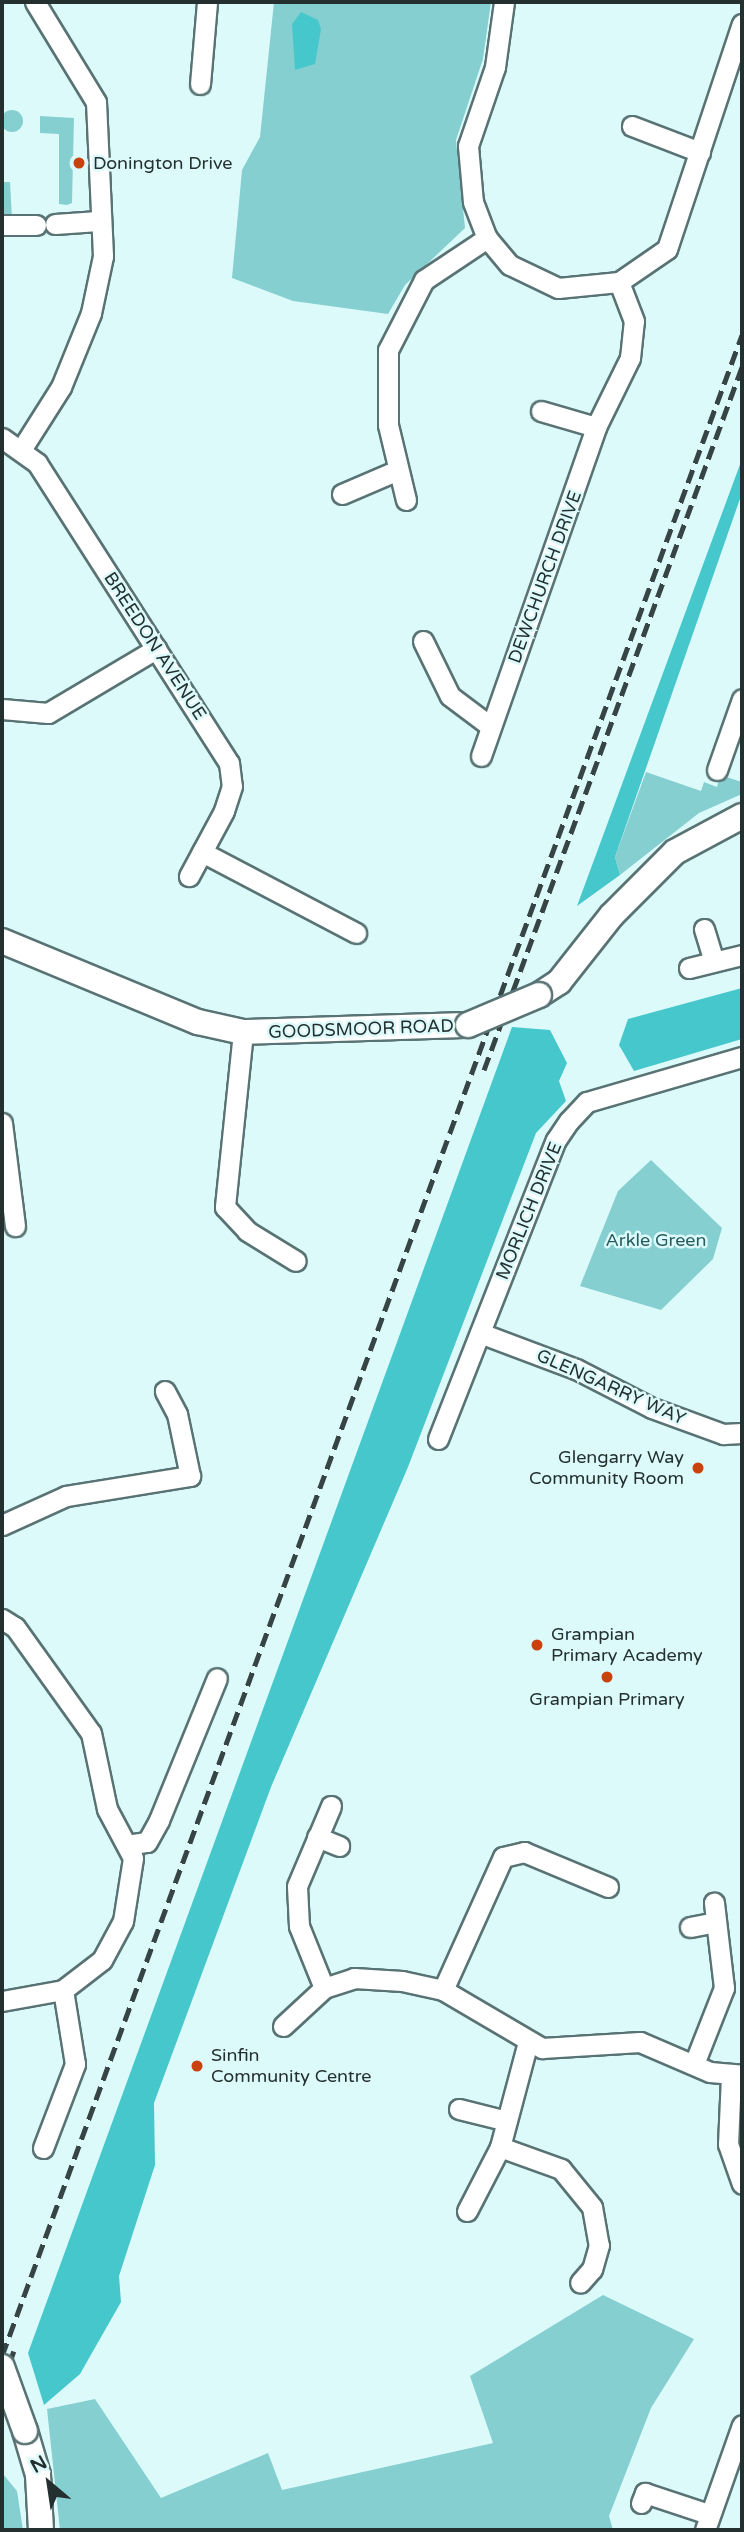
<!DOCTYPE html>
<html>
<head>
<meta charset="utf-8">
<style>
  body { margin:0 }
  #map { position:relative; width:744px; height:2532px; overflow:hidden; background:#ddfafb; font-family:"Varela Round",sans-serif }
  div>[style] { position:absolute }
  .green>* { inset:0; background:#85cfd1 }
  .round { border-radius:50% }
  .forest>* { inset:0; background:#46c7cc }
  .roads { filter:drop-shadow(2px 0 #597374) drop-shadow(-2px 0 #597374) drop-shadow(0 2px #597374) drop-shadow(0 -2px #597374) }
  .minor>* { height:19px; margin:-9.5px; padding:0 9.5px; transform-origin:9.5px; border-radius:9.5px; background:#fff }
  .tertiary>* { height:24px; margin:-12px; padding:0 12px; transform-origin:12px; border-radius:12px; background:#fff }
  .rail>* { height:5px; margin-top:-2.5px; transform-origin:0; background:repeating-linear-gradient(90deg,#374445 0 14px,transparent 0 21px) }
  .bridges { filter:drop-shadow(2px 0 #597374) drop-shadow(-2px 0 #597374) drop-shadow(0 2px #597374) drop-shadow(0 -2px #597374) }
  .tertiary-bridge>* { height:24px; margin:-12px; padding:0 12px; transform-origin:12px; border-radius:12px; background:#fff }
  .dots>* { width:19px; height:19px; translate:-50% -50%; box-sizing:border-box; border:4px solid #ddfafb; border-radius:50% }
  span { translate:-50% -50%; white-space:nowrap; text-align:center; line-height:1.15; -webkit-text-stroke:5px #ddfafb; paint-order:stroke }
  .poi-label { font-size:18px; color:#242f30 }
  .left { translate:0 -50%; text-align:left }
  .right { translate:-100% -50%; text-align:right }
  .street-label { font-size:18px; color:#242f30 }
  .park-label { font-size:18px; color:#275c5e }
  .frame { position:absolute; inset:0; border:4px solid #242f30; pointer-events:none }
  .north { position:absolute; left:14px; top:2448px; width:70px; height:70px; -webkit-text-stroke:5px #ddfafb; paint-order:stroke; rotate:331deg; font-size:19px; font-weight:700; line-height:28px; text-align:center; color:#242f30 }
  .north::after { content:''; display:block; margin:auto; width:24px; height:32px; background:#242f30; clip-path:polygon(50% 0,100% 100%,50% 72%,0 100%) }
</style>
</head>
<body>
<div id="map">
  <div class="green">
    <i style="clip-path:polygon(274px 2px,491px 2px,483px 59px,456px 140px,465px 228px,405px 285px,388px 314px,293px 301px,232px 278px,242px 170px,260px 137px)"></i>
    <i class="round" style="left:1px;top:110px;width:22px;height:22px"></i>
    <i style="clip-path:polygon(40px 116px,74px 118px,72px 203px,67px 205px,59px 204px,59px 134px,40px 133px)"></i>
    <i style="clip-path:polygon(2px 182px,10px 182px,12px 219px,2px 213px)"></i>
    <i style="clip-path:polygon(646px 772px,701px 791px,704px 782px,717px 787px,720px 775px,742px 782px,742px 794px,699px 813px,620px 875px,615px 857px)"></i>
    <i style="clip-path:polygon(651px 1160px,722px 1228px,713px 1259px,661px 1310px,580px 1286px,618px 1191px)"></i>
    <i style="clip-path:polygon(603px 2295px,694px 2339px,651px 2408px,609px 2516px,613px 2530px,60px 2530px,47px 2409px,95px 2399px,161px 2498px,268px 2453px,282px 2490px,493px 2443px,470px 2376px)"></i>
    <i style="clip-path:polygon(3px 2474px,17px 2491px,23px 2530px,2px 2530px)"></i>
  </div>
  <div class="forest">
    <i style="clip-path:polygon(301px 12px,318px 20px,321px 29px,315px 64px,295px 70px,292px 24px)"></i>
    <i style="clip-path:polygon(742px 459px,742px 493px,615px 857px,620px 875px,577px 906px)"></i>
    <i style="clip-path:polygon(742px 988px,742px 1039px,634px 1071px,619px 1045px,628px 1019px)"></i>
    <i style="clip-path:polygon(512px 1027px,550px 1030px,567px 1063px,559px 1081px,566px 1101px,536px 1133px,408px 1467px,271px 1787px,154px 2103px,155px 2165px,119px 2276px,121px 2302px,80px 2374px,44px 2405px,28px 2353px)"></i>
  </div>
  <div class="roads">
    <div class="minor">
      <i style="left:504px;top:2px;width:66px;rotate:97.9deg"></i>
      <i style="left:495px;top:67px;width:83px;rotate:108.9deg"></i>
      <i style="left:468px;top:146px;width:56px;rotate:84.9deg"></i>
      <i style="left:473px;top:202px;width:39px;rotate:69deg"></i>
      <i style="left:487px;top:238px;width:35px;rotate:50deg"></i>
      <i style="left:510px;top:265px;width:53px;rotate:25.6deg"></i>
      <i style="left:558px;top:288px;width:61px;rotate:-5.6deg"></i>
      <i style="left:619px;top:282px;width:58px;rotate:-34.5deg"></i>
      <i style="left:667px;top:249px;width:237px;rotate:-71.6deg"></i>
      <i style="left:200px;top:84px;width:82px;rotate:-85.1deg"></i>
      <i style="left:632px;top:126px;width:73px;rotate:20.9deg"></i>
      <i style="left:55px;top:224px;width:43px;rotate:-4deg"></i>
      <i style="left:2px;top:225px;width:34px"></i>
      <i style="left:541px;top:411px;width:57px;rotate:16.2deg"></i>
      <i style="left:2px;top:438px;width:43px;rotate:35.5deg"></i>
      <i style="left:37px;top:463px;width:356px;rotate:57.4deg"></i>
      <i style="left:229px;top:763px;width:23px;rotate:83deg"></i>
      <i style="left:232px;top:786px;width:26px;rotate:108deg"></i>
      <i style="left:224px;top:811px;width:74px;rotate:118.3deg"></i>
      <i style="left:21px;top:450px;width:75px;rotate:-57.6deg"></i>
      <i style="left:61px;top:387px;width:80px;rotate:-67.9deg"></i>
      <i style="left:91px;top:313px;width:58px;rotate:-78.1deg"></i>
      <i style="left:103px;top:256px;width:154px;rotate:-92.6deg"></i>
      <i style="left:96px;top:102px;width:117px;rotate:-121.4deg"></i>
      <i style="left:342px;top:494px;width:59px;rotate:-23.1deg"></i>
      <i style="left:406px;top:500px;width:77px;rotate:-103.5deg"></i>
      <i style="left:388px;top:425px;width:75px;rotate:-90deg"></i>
      <i style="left:388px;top:350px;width:79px;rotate:-62.8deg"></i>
      <i style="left:424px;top:280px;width:76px;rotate:-33.7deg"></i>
      <i style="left:423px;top:641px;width:61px;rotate:63.9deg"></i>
      <i style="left:450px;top:696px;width:50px;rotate:36.9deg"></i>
      <i style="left:2px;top:709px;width:46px;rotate:5deg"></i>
      <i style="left:48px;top:713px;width:126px;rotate:-30.7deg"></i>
      <i style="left:481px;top:756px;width:349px;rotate:-70.7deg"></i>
      <i style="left:596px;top:427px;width:77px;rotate:-63.8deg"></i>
      <i style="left:630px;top:358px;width:37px;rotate:-84deg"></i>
      <i style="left:634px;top:321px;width:42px;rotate:-111deg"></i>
      <i style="left:717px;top:770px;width:75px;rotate:-70.6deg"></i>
      <i style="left:202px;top:852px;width:174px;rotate:27.7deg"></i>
      <i style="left:704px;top:929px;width:34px;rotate:73deg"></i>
      <i style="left:689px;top:968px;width:55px;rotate:-13.8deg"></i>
      <i style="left:243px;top:1032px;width:176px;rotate:95.9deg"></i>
      <i style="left:225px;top:1207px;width:33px;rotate:47deg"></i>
      <i style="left:247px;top:1231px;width:57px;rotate:31.5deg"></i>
      <i style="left:2px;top:1123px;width:104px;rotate:82.8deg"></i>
      <i style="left:480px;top:1333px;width:103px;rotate:20.6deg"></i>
      <i style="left:576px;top:1369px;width:85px;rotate:27.2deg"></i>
      <i style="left:652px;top:1408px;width:76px;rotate:20.1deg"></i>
      <i style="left:723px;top:1434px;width:19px;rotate:-3deg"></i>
      <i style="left:438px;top:1439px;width:321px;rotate:-68.5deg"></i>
      <i style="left:556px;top:1140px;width:23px;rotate:-56deg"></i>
      <i style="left:569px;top:1121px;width:26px;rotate:-47deg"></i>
      <i style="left:587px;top:1102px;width:161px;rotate:-16.2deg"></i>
      <i style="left:2px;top:1525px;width:70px;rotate:-24.4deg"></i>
      <i style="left:66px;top:1496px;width:126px;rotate:-9.2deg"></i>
      <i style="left:190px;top:1476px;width:63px;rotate:-101.8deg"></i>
      <i style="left:177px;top:1414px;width:26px;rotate:-118deg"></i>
      <i style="left:2px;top:1619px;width:15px;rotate:32deg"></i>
      <i style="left:15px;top:1627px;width:130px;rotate:54.4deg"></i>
      <i style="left:91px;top:1733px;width:78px;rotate:78.1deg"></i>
      <i style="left:107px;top:1809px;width:55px;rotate:62deg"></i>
      <i style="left:133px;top:1858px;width:64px;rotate:99deg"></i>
      <i style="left:123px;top:1921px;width:44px;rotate:118.3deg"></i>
      <i style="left:102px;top:1960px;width:49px;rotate:142.4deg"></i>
      <i style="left:63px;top:1990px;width:62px;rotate:169.8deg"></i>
      <i style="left:317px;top:1837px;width:24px;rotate:22deg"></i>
      <i style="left:127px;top:1845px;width:20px;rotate:-9deg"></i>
      <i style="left:147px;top:1842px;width:25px;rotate:-61deg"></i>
      <i style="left:159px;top:1820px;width:153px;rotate:-67.8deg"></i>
      <i style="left:690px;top:1927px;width:26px;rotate:-11deg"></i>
      <i style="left:324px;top:1988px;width:67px;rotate:-112deg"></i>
      <i style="left:299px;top:1926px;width:40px;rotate:-92.9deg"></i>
      <i style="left:297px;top:1886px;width:87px;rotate:-67deg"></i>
      <i style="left:443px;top:1990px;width:146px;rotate:-65.7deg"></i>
      <i style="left:503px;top:1857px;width:22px;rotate:-13deg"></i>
      <i style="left:524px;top:1852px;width:91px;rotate:22.6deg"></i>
      <i style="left:283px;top:2026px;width:56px;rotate:-42.8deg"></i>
      <i style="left:324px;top:1988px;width:32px;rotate:-18deg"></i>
      <i style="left:354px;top:1978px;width:48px;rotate:3.6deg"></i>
      <i style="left:402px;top:1981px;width:42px;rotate:12.4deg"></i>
      <i style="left:443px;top:1990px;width:115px;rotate:30.4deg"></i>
      <i style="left:542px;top:2048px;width:98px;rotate:-3.5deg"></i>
      <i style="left:640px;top:2042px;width:76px;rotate:23.2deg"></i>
      <i style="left:710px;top:2072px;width:32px;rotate:5deg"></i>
      <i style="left:694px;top:2064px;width:82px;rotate:-68.5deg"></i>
      <i style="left:724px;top:1988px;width:86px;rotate:-96.7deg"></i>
      <i style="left:731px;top:2076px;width:68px;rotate:92.5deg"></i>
      <i style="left:728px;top:2144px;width:42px;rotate:70.7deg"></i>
      <i style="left:459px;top:2109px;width:49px;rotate:14deg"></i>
      <i style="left:500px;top:2147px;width:65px;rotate:19.8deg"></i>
      <i style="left:561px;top:2169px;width:49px;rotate:50.8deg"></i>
      <i style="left:592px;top:2207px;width:39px;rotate:80deg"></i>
      <i style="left:599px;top:2245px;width:25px;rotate:106deg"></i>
      <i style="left:592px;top:2269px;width:18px;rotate:131deg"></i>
      <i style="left:43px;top:2148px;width:90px;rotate:-69.1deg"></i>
      <i style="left:75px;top:2064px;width:75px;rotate:-99.2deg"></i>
      <i style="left:467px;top:2211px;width:72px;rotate:-62.7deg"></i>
      <i style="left:500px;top:2147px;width:109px;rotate:-75.1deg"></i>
      <i style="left:641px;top:2503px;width:11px;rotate:-68deg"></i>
      <i style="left:645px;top:2493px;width:66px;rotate:18.4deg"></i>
      <i style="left:705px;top:2530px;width:111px;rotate:-70.6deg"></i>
    </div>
    <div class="tertiary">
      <i style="left:2px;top:941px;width:212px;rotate:22.5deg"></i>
      <i style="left:198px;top:1022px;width:46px;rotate:12.5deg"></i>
      <i style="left:243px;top:1032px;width:225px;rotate:-1.8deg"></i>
      <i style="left:539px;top:995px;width:24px;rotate:-33deg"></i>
      <i style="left:559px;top:982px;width:85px;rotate:-51.7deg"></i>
      <i style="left:612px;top:915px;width:89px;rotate:-45deg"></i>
      <i style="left:675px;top:852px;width:76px;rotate:-28.2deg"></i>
      <i style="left:25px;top:2431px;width:46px;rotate:73.5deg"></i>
      <i style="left:38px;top:2475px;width:55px;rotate:86.9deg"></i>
    </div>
  </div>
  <div class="rail">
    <i style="left:484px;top:1070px;width:749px;rotate:-69.85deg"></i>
    <i style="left:2px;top:2356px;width:2152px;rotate:-69.89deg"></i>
    <i style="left:2px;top:2384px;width:41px;rotate:-70.3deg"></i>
  </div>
  <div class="bridges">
    <div class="tertiary-bridge">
      <i style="left:468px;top:1025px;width:77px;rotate:-22.9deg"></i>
      <i style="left:2px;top:2367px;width:68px;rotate:70.2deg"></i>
    </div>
  </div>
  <div class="dots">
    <i style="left:79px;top:163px;background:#c9420e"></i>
    <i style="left:698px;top:1468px;background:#c9420e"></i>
    <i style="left:537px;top:1645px;background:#c9420e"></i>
    <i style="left:607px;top:1677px;background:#c9420e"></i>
    <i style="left:197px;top:2066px;background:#c9420e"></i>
  </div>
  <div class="poi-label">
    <span class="left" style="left:93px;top:163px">Donington Drive</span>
    <span class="right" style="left:684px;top:1468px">Glengarry Way<br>Community Room</span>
    <span class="left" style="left:551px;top:1645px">Grampian<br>Primary Academy</span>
    <span style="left:607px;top:1699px">Grampian Primary</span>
    <span class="left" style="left:211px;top:2066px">Sinfin<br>Community Centre</span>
  </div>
  <div class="street-label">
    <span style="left:545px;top:577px;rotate:-70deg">DEWCHURCH DRIVE</span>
    <span style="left:155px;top:646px;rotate:57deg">BREEDON AVENUE</span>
    <span style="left:361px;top:1029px;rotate:-2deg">GOODSMOOR ROAD</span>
    <span style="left:529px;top:1211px;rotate:-68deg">MORLICH DRIVE</span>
    <span style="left:611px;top:1387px;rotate:24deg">GLENGARRY WAY</span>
  </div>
  <div class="park-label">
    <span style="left:656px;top:1240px">Arkle Green</span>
  </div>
  <div class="frame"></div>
  <div class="north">N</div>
</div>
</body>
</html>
